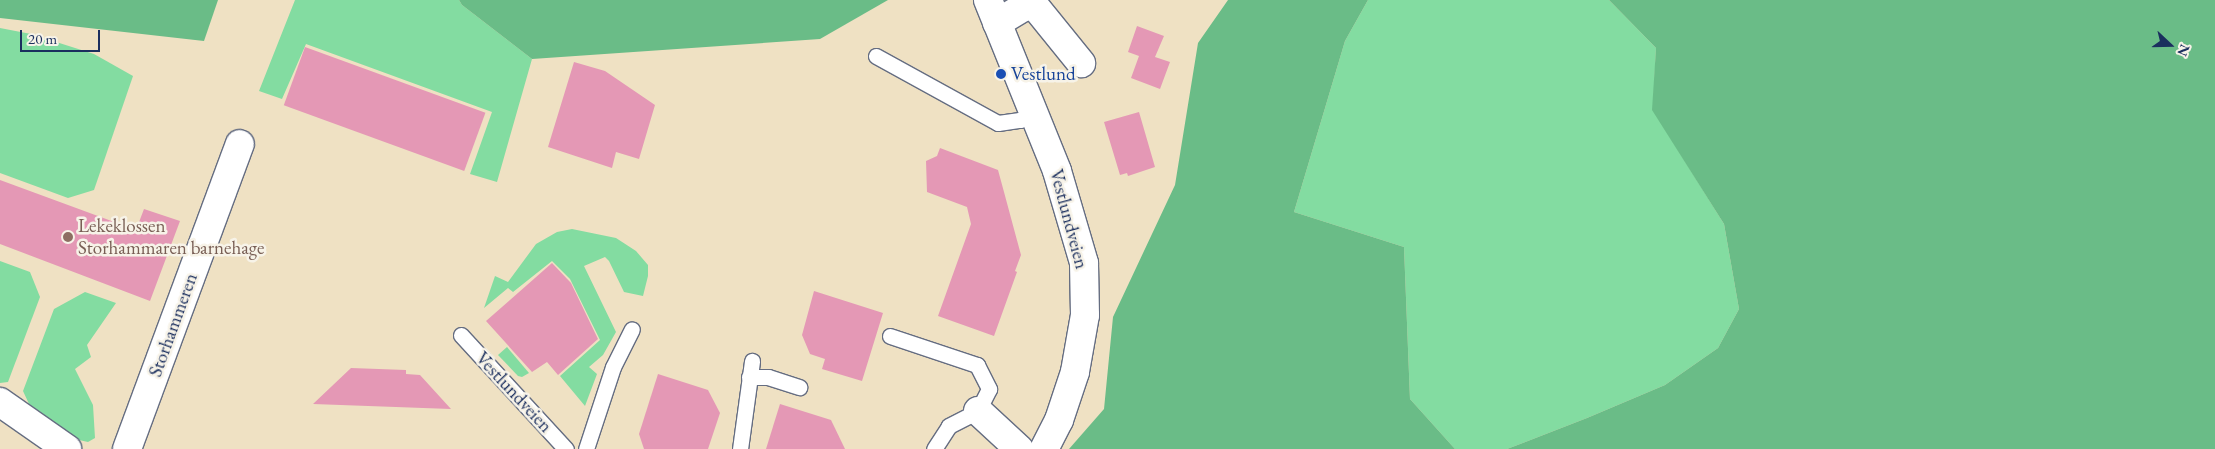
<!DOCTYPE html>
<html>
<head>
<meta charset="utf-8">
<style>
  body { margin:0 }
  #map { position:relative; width:2215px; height:449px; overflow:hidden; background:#efe1c3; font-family:"EB Garamond",serif }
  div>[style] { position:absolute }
  .green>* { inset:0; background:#83dca1 }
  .forest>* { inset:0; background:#6abc87 }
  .building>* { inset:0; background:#e498b5; transform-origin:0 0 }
  .roads { filter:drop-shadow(1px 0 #656d81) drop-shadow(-1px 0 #656d81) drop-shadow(0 1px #656d81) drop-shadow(0 -1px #656d81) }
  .service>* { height:15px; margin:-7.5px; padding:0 7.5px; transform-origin:7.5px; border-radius:7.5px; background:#fff }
  .minor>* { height:28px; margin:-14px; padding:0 14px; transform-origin:14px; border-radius:14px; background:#fff }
  .secondary>* { height:28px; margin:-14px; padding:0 14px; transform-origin:14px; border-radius:14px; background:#fff }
  .dots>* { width:14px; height:14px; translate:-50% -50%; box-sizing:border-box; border:2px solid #f7f3e8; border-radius:50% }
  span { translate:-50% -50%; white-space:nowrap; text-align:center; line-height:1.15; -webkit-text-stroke:5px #f7f3e8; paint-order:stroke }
  .transit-label { font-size:19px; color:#164399 }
  .left { translate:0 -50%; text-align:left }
  .street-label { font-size:19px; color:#1b2f5e }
  .education-label { font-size:19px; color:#785e54 }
  .north { position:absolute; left:2145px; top:20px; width:50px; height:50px; -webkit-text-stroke:4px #f7f3e8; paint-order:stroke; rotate:111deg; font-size:14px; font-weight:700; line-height:20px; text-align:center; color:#1b2f5e }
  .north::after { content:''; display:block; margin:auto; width:18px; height:22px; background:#1b2f5e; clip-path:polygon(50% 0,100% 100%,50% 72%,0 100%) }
  .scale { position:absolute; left:20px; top:30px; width:80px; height:22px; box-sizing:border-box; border:2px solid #1b2f5e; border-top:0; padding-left:6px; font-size:15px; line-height:18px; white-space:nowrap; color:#1b2f5e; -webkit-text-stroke:4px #f7f3e8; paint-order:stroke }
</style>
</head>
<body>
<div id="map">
  <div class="green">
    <i style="clip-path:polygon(295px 0,459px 0,462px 5px,532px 59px,497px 182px,470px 174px,492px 112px,306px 44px,282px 99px,259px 91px)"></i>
    <i style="clip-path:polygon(1368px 0,1609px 0,1656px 48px,1653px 110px,1724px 224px,1739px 309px,1718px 348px,1665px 385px,1587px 418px,1507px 449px,1455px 449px,1410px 399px,1404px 247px,1294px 212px,1345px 41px)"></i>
    <i style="clip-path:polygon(0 28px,31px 34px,94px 54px,133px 76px,94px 190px,68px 198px,0 173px)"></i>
    <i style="clip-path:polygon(572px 229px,616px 238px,636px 251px,648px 265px,648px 276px,643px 296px,624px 292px,609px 261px,605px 257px,584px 266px,616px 332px,603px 355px,589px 367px,597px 374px,585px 406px,560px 376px,600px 340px,570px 279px,552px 261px,513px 292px,508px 288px,484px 308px,495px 276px,508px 282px,536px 244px,557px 232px)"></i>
    <i style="clip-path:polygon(0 261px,30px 272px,40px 297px,8px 382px,0 383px)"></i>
    <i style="clip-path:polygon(85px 292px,116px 303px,87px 345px,91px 357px,75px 369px,93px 405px,95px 438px,88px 442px,79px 440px,29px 404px,23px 391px,54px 309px)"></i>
    <i style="clip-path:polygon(507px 347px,529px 373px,522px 377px,518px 376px,498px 355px)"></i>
  </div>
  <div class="forest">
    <i style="clip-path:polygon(0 0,218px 0,204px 41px,0 18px)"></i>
    <i style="clip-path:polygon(459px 0,888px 0,820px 39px,532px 59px,462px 5px)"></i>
    <i style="clip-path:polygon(1228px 0,1368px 0,1345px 41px,1294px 212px,1404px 247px,1410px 399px,1455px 449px,1069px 449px,1104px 409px,1113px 317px,1175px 185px,1198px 43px)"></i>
    <i style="clip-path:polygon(1609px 0,2215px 0,2215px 449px,1507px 449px,1587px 418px,1665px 385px,1718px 348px,1739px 309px,1724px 224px,1652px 110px,1656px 48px)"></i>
  </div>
  <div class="building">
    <i style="clip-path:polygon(1137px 26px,1164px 36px,1155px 57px,1170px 62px,1160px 89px,1131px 78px,1139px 56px,1128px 52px)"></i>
    <i style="left:305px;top:47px;width:192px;height:62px;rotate:20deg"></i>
    <i style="clip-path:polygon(574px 62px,605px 71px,655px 105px,639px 159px,616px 152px,612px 168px,548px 147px)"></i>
    <i style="clip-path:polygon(1139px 112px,1155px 167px,1128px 176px,1127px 173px,1120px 175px,1104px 122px)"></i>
    <i style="clip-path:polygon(940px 148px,998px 170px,1004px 192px,1021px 255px,1015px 271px,1017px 272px,994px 336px,938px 316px,971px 224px,967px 207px,927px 192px,926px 161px,937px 156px)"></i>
    <i style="clip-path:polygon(0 180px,136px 230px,144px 209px,180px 221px,150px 301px,0 244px)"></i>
    <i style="clip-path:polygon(552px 263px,571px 283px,598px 339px,558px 375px,547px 362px,532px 372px,486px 321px)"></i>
    <i style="clip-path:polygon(814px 291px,883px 313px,862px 381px,822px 369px,825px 359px,810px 354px,802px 335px)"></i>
    <i style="clip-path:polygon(351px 368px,406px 370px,406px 374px,420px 375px,451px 409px,313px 404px)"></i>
    <i style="clip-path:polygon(658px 374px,708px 390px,720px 413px,708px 449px,644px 449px,639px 434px)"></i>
    <i style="clip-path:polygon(780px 404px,831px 420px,845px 449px,766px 449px)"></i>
  </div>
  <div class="roads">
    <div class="service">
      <i style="left:876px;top:56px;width:139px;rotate:28.8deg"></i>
      <i style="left:998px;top:123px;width:22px;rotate:-8deg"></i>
      <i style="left:1020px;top:120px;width:15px;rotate:-23deg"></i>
      <i style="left:461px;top:335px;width:155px;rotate:47.4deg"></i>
      <i style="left:890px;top:336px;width:92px;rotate:18.4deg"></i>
      <i style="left:977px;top:365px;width:27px;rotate:63deg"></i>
      <i style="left:989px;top:389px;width:25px;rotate:117deg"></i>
      <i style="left:978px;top:411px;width:33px;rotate:153deg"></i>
      <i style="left:949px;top:426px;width:27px;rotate:123deg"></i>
      <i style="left:749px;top:377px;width:19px"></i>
      <i style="left:768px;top:377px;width:33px;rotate:18deg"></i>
      <i style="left:586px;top:449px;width:86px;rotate:-71.8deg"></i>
      <i style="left:613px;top:367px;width:42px;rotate:-63.4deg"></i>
      <i style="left:740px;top:449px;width:89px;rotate:-82.2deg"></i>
    </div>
    <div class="minor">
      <i style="left:997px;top:23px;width:31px;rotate:-31deg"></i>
      <i style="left:1024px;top:7px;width:10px;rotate:-11deg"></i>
      <i style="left:1034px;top:5px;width:75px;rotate:51deg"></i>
      <i style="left:0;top:402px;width:82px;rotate:35deg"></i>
      <i style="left:978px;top:411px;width:56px;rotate:42.8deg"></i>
      <i style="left:127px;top:449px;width:325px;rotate:-69.7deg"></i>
    </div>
    <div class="secondary">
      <i style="left:988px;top:0;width:184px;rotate:68deg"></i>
      <i style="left:1057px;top:171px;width:96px;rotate:73.6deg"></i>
      <i style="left:1084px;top:263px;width:52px;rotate:88.9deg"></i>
      <i style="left:1085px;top:315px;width:58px;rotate:100deg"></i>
      <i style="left:1075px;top:372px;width:51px;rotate:108.4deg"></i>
      <i style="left:1059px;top:420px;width:33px;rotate:117deg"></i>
    </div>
  </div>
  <div class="dots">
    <i style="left:1001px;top:74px;background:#1a4fb4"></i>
    <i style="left:68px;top:237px;background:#8d6e63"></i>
  </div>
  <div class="transit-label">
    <span class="left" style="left:1011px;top:74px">Vestlund</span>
  </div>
  <div class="street-label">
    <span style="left:1069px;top:219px;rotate:75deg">Vestlundveien</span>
    <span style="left:173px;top:325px;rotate:-70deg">Storhammeren</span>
    <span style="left:514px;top:392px;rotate:47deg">Vestlundveien</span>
  </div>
  <div class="education-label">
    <span class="left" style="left:78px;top:237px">Lekeklossen<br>Storhammaren barnehage</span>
  </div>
  <div class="north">N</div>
  <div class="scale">20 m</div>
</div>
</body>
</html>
